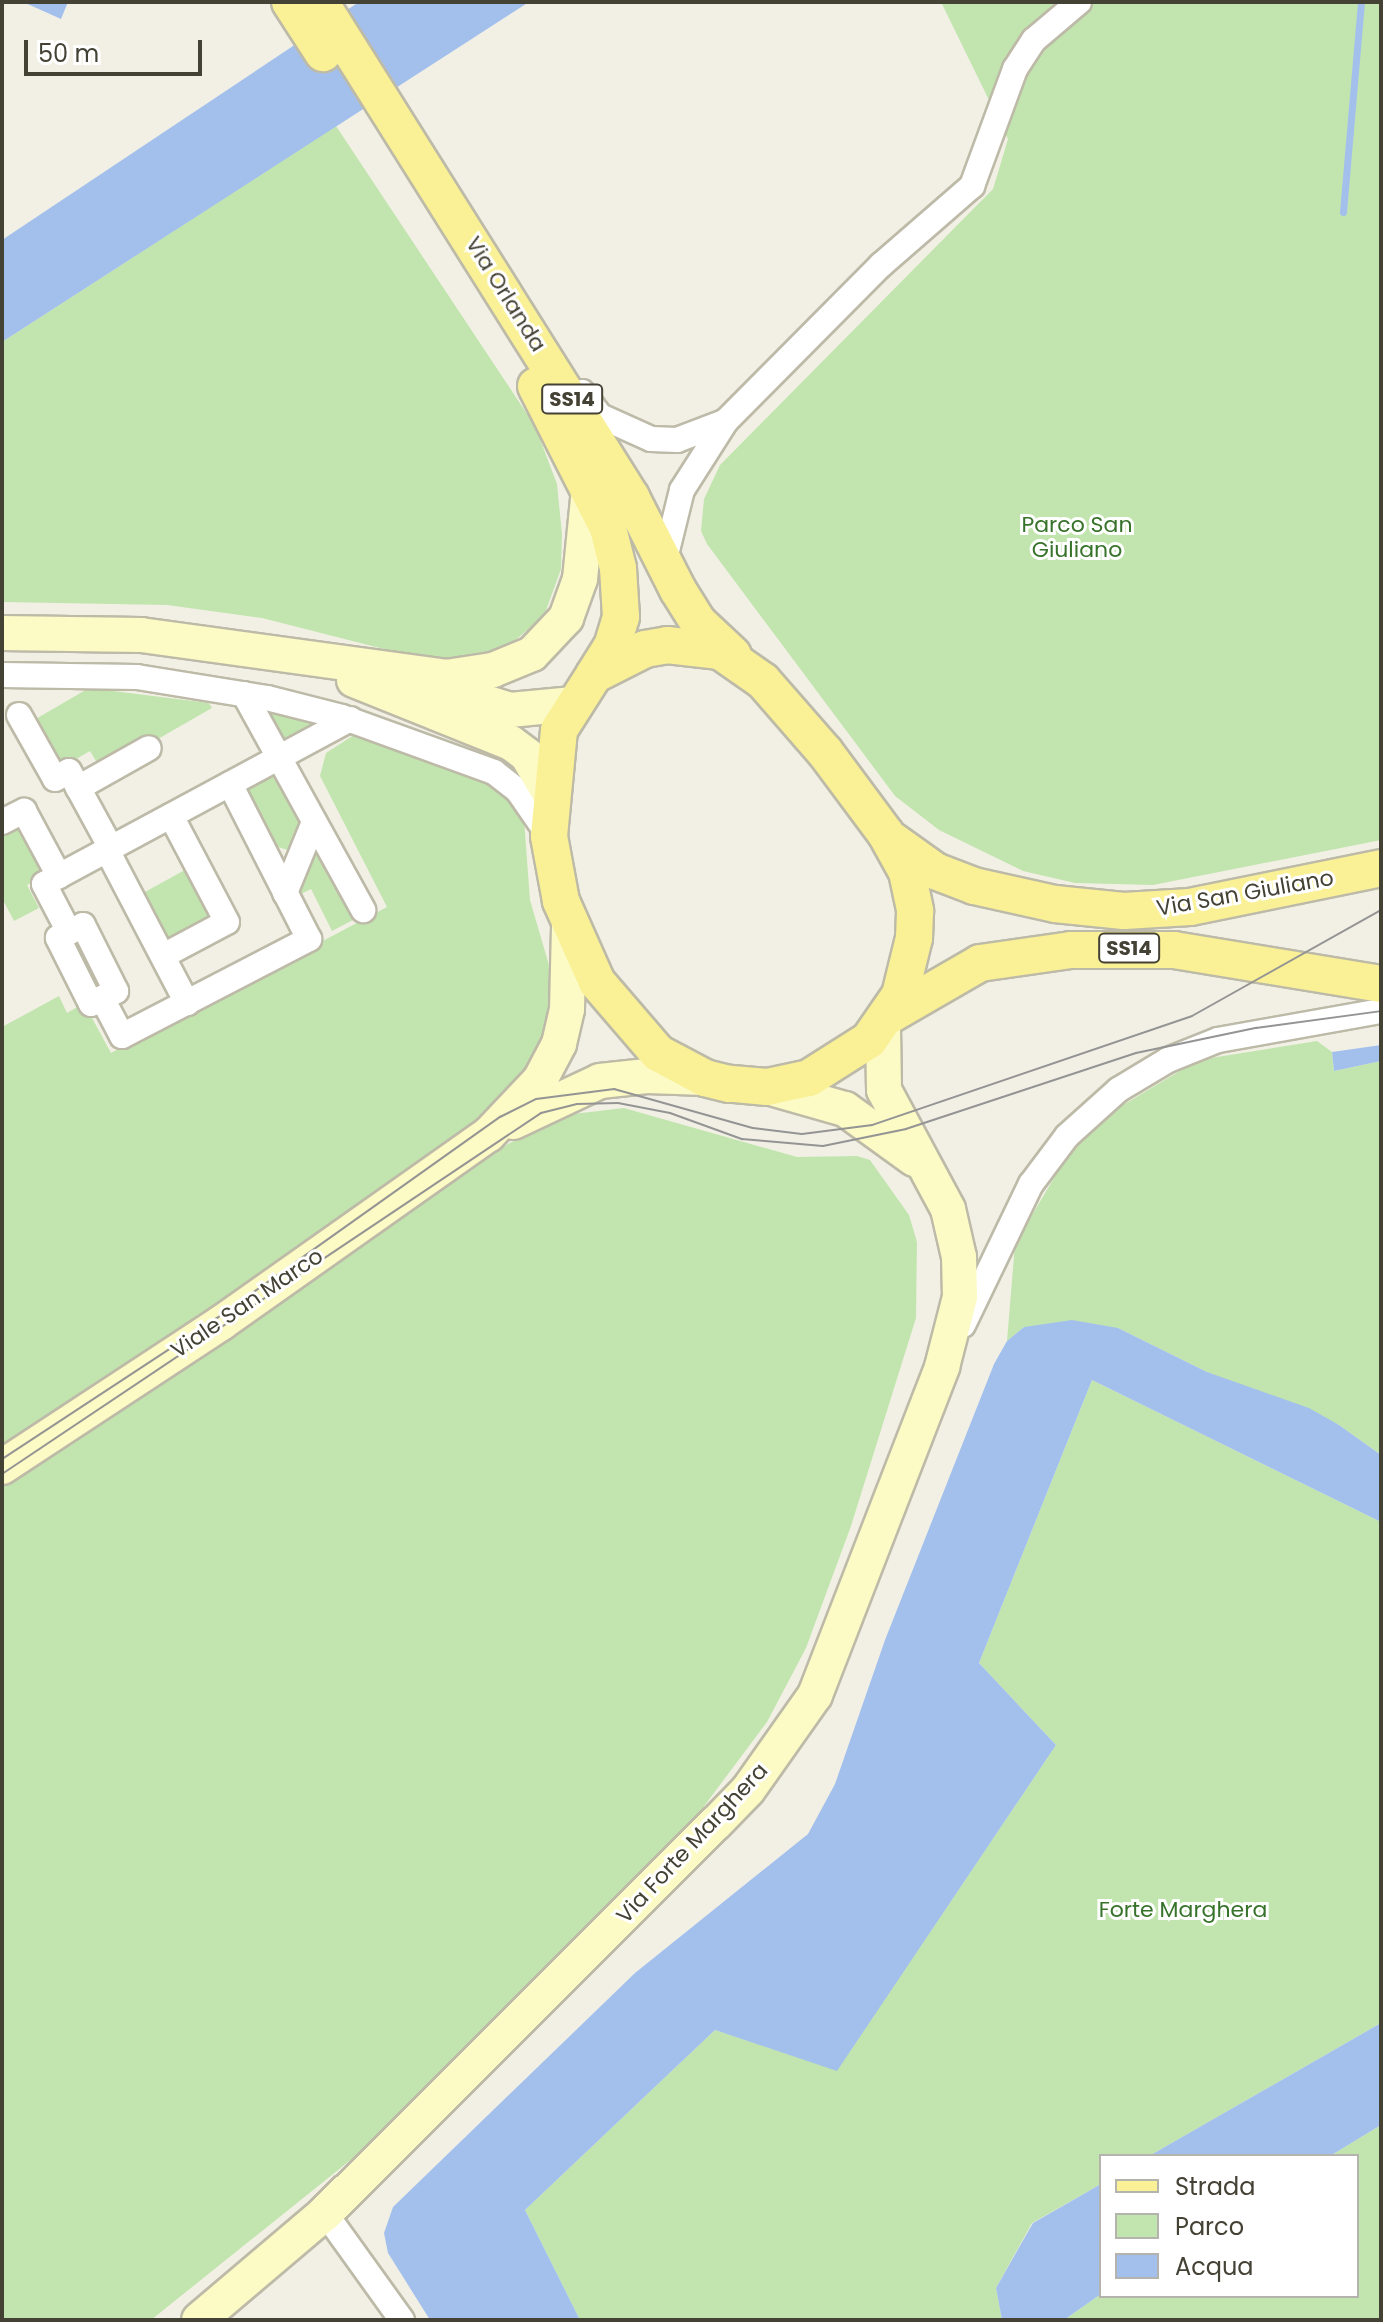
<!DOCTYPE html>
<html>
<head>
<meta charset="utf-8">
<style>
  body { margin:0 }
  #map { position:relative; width:1383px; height:2322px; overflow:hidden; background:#f2f0e5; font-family:Poppins,sans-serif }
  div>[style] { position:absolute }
  .green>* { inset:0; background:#c2e5af; transform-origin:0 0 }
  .water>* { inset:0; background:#a3c0ed }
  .stream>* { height:7px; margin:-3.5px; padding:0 3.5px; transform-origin:3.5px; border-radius:3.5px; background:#a3c0ed }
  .roads { filter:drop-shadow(2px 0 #bdbaa8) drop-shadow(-2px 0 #bdbaa8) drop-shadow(0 2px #bdbaa8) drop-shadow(0 -2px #bdbaa8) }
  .street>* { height:24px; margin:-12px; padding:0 12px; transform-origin:12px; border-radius:12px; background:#fff }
  .secondary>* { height:34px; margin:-17px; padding:0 17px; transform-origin:17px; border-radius:17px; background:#fcfac5 }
  .primary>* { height:36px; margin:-18px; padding:0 18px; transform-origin:18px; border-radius:18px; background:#faf196 }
  .tram>* { height:2px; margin:-1px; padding:0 1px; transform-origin:1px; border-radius:1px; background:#949494 }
  span { translate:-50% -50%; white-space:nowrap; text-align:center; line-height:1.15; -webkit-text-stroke:6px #fff; paint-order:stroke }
  .shield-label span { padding:2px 6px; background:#fff; border:2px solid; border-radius:6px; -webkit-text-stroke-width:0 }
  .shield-label { font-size:20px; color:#444135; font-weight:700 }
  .street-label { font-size:22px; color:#444135 }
  .park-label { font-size:22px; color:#38732b }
  .frame { position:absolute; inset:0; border:4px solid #444135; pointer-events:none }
  .legend { position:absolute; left:1099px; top:2154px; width:260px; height:144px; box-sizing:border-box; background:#fff; border:2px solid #b4b3ae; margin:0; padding:10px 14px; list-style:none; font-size:24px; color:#444135 }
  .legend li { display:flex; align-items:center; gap:16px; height:40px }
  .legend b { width:40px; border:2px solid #b4b3ae }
  .scale { position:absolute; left:24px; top:40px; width:178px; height:36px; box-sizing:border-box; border:4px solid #444135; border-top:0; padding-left:10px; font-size:24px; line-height:28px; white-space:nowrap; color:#444135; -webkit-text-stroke:6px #fff; paint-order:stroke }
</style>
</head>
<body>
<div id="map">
  <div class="green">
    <i style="clip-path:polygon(941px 2px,1381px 2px,1381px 840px,1153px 885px,1075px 883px,1023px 871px,939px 830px,895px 796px,707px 544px,701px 531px,704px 499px,720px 465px,993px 189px,1008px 139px)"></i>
    <i style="clip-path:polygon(336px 126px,535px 426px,557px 484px,562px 534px,561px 569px,544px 616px,506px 648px,469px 658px,427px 660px,262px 618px,167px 605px,2px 602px,2px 342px)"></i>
    <i style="clip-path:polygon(89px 688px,209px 703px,212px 708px,102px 771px,90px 751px,61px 768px,34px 720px)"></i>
    <i style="clip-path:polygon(268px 708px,328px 721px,290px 742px,284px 740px)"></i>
    <i style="clip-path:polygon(357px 733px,507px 790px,524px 819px,530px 900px,553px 979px,554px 1031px,502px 1112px,2px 1452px,2px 1027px,59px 996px,67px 1013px,84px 1003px,111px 1053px,387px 907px,320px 776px,326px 753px)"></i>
    <i style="clip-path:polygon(273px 775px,279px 777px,303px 821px,291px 851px,268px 844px,240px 793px)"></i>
    <i style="clip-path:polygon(24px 818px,52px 872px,27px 885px,39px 908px,14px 921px,3px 900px,2px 830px)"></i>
    <i style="clip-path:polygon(314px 840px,355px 919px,332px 931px,311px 889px,293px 898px)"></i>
    <i style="left:192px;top:866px;width:60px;height:61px;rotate:61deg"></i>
    <i style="clip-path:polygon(1317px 1041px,1332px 1052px,1334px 1071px,1381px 1061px,1381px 1455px,1339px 1425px,1207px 1372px,1118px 1328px,1024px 1327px,1007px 1341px,1015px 1244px,1064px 1161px,1090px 1133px,1118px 1108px,1198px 1060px)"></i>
    <i style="clip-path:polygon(624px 1108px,797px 1157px,857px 1156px,870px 1160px,909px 1215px,917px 1242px,916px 1318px,851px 1526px,806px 1648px,767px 1722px,696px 1817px,373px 2142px,151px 2320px,2px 2320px,2px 1482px,508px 1144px,564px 1115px)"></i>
    <i style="clip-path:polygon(1092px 1380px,1381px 1522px,1381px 2023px,1149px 2156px,1101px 2156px,1101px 2184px,1032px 2223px,996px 2288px,1002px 2320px,580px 2320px,525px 2210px,715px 2030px,837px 2070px,1056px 1745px,979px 1663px)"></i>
    <i style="clip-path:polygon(1381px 2125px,1381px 2320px,1064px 2320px,1101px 2294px,1357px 2296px,1357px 2156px,1330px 2156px)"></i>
  </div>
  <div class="water">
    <i style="clip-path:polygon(23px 2px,68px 2px,61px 19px)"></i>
    <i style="clip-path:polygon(359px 2px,529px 2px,2px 342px,2px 240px)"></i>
    <i style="clip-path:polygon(1381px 1045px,1381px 1061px,1334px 1071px,1332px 1052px)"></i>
    <i style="clip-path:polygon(1072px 1320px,1118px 1328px,1207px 1372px,1309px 1408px,1339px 1425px,1381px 1455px,1381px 1522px,1092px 1380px,979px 1663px,1056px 1745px,837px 2071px,715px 2030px,525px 2210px,580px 2320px,430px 2320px,388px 2253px,384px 2233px,393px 2207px,635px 1973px,808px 1834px,835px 1784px,885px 1640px,994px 1364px,1007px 1341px,1024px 1327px)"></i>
    <i style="clip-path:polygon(1381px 2023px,1381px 2125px,1330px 2156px,1149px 2156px)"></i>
    <i style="clip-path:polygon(1101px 2184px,1101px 2294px,1064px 2320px,1002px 2320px,996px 2288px,1033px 2223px)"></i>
  </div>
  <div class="stream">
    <i style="left:1343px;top:212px;width:211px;rotate:-85.1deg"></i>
  </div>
  <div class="roads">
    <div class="street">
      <i style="left:582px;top:392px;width:30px;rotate:53deg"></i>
      <i style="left:600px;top:416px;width:56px;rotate:24.3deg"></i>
      <i style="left:651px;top:439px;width:26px;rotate:2deg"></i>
      <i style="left:677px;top:440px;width:50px;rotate:-21deg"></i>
      <i style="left:665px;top:559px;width:71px;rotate:-76.2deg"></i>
      <i style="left:682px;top:490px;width:82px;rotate:-57.5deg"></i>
      <i style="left:726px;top:421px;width:220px;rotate:-45.2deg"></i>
      <i style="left:881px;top:265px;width:121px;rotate:-41deg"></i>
      <i style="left:972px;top:186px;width:125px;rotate:-69.8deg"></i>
      <i style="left:1015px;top:69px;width:35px;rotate:-57deg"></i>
      <i style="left:1034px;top:40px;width:59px;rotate:-40.2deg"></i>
      <i style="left:2px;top:675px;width:135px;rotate:0.8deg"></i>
      <i style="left:137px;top:677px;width:132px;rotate:9.2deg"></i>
      <i style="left:267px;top:698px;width:77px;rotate:14.2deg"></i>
      <i style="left:342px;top:717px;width:162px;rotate:19.9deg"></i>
      <i style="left:494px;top:772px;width:31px;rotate:38deg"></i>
      <i style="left:518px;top:791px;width:55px;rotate:55.4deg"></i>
      <i style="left:244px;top:694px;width:247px;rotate:61.1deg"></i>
      <i style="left:19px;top:715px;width:73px;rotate:60.6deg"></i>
      <i style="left:55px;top:779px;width:16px;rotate:-30deg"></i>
      <i style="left:69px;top:771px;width:88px;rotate:61.4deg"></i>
      <i style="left:78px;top:788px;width:81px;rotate:-29.4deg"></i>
      <i style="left:2px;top:822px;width:25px;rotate:-27deg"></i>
      <i style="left:24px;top:811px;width:74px;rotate:61.7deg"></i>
      <i style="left:107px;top:850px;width:173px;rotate:62.4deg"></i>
      <i style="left:285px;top:893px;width:77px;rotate:-67.8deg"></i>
      <i style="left:83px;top:925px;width:74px;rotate:63.4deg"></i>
      <i style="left:116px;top:991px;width:28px;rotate:153deg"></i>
      <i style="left:91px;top:1004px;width:74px;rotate:-116.6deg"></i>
      <i style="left:58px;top:938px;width:28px;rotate:-27deg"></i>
      <i style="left:69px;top:932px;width:54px;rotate:-117.5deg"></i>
      <i style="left:44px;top:884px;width:348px;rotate:-28.3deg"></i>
      <i style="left:163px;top:956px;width:72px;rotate:-28deg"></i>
      <i style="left:227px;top:922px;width:120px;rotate:-117.8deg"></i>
      <i style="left:102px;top:998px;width:43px;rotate:62.2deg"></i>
      <i style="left:122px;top:1036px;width:211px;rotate:-27.4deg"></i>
      <i style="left:309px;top:939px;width:174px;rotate:-117deg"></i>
      <i style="left:963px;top:1325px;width:157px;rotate:-64.3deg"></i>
      <i style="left:1031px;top:1184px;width:60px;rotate:-53.1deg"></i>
      <i style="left:1067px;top:1136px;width:69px;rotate:-42deg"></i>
      <i style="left:1118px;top:1090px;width:58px;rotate:-31deg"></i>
      <i style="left:1168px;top:1060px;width:54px;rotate:-21.8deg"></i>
      <i style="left:1218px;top:1040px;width:166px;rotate:-10.1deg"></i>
      <i style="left:325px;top:2213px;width:132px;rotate:54.3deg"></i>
    </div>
    <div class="secondary">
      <i style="left:2px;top:633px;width:139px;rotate:0.8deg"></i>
      <i style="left:141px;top:635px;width:308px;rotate:7.8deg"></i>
      <i style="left:446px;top:677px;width:48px;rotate:-8.5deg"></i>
      <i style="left:493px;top:670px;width:42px;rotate:-22.3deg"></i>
      <i style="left:532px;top:654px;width:50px;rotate:-46.6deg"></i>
      <i style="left:566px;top:618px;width:41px;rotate:-70.3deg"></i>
      <i style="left:580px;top:579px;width:90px;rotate:-84.3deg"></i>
      <i style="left:354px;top:680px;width:169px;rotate:21.9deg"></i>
      <i style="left:511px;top:743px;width:20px;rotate:37deg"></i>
      <i style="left:527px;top:755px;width:45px;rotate:59.5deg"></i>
      <i style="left:428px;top:684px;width:86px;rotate:17.6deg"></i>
      <i style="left:510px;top:710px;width:61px;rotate:-5.6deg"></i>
      <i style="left:767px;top:1087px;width:81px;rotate:15.8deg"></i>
      <i style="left:845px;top:1109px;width:85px;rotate:35.9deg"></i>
      <i style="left:513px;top:1122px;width:96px;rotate:-25.2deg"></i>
      <i style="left:600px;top:1081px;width:47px;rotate:-6.1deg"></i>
      <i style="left:647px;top:1076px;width:58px;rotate:2deg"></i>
      <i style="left:2px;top:1467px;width:262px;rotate:-33.3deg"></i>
      <i style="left:221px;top:1323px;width:327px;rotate:-35.2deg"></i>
      <i style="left:488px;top:1135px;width:76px;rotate:-46.6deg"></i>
      <i style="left:540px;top:1080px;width:41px;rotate:-62.2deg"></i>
      <i style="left:559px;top:1044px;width:36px;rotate:-77deg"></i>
      <i style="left:567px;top:1009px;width:83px;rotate:-88.6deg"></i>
      <i style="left:199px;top:2320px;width:165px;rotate:-40.3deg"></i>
      <i style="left:325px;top:2213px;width:551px;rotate:-44.93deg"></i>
      <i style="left:715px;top:1824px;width:47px;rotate:-45.9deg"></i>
      <i style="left:748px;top:1790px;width:116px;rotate:-54.8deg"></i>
      <i style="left:815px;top:1695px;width:352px;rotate:-68.8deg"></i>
      <i style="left:942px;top:1367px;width:72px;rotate:-75.6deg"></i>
      <i style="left:960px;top:1297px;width:40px;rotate:-91.4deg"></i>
      <i style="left:959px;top:1257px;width:49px;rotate:-102.9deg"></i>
      <i style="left:948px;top:1209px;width:135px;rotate:-118.3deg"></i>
      <i style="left:884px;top:1090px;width:66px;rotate:-90.9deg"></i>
    </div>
    <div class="primary">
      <i style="left:290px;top:2px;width:61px;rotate:57.1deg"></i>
      <i style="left:320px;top:2px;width:585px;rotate:57.86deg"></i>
      <i style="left:631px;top:497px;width:104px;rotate:63.2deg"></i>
      <i style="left:678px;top:590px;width:38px;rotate:58deg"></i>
      <i style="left:698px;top:622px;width:48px;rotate:43.3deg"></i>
      <i style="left:536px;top:386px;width:159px;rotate:63.1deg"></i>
      <i style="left:608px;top:528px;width:41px;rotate:76deg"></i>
      <i style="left:618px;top:568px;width:49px;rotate:86.5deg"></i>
      <i style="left:621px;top:617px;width:30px;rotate:107deg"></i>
      <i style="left:612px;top:646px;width:34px;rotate:122deg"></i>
      <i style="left:667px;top:645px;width:53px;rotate:6.5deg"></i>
      <i style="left:720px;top:651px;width:52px;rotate:34.9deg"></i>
      <i style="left:763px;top:681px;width:94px;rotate:48.9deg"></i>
      <i style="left:825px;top:752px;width:102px;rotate:53.4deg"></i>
      <i style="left:886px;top:834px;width:43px;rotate:61.1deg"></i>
      <i style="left:907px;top:872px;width:40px;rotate:78deg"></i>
      <i style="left:915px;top:911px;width:27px;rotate:92deg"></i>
      <i style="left:914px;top:938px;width:59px;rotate:103.8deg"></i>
      <i style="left:900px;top:995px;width:55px;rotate:124.6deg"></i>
      <i style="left:869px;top:1040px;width:71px;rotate:147.7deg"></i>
      <i style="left:809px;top:1078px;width:43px;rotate:167.9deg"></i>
      <i style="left:767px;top:1087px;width:38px;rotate:-175deg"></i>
      <i style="left:729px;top:1084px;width:25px;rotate:-166deg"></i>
      <i style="left:705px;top:1078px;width:53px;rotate:-152deg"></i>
      <i style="left:658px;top:1053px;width:94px;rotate:-130.7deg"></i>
      <i style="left:597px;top:982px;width:89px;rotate:-114deg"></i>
      <i style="left:561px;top:901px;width:66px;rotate:-100.5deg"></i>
      <i style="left:549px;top:836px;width:106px;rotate:-84.6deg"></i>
      <i style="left:559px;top:730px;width:65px;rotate:-57.5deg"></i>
      <i style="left:594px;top:675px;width:57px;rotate:-27deg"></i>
      <i style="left:645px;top:649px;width:22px;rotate:-10deg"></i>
      <i style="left:893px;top:841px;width:52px;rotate:35.5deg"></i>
      <i style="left:935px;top:871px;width:42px;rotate:21deg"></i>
      <i style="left:974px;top:886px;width:83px;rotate:12.5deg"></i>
      <i style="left:1055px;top:904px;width:69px;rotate:5.8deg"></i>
      <i style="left:1124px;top:911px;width:66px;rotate:-3.5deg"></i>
      <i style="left:1190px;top:907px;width:195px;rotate:-11.5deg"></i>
      <i style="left:890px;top:1015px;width:104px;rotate:-30deg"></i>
      <i style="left:980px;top:963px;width:92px;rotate:-8.1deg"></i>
      <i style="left:1071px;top:950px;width:103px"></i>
      <i style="left:1174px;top:950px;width:210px;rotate:9.3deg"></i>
    </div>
  </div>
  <div class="tram">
    <i style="left:2px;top:1459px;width:257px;rotate:-33.3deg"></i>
    <i style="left:217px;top:1318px;width:347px;rotate:-35.4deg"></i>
    <i style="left:500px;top:1117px;width:40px;rotate:-26.6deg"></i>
    <i style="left:536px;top:1099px;width:79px;rotate:-7.3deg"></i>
    <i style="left:614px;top:1089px;width:144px;rotate:15.7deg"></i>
    <i style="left:753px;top:1128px;width:49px;rotate:7deg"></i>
    <i style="left:802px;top:1134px;width:71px;rotate:-7.3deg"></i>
    <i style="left:872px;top:1125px;width:338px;rotate:-18.8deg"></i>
    <i style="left:1192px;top:1016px;width:217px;rotate:-29.3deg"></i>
    <i style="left:2px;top:1474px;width:649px;rotate:-33.81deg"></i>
    <i style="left:541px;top:1113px;width:37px;rotate:-14deg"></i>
    <i style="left:577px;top:1104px;width:41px;rotate:-1.4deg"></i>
    <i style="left:618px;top:1103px;width:53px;rotate:10.9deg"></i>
    <i style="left:670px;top:1113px;width:77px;rotate:19.9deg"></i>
    <i style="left:742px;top:1139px;width:81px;rotate:4.9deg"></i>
    <i style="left:823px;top:1146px;width:85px;rotate:-11.6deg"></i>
    <i style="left:906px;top:1129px;width:242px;rotate:-18.3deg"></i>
    <i style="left:1136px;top:1053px;width:123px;rotate:-11.8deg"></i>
    <i style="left:1256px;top:1028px;width:126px;rotate:-7.7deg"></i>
  </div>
  <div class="shield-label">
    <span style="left:572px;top:399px">SS14</span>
    <span style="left:1129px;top:948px">SS14</span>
  </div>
  <div class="street-label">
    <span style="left:506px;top:294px;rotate:58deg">Via Orlanda</span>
    <span style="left:1245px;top:893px;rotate:-10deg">Via San Giuliano</span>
    <span style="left:247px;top:1303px;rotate:-34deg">Viale San Marco</span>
    <span style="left:692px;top:1843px;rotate:-47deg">Via Forte Marghera</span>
  </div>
  <div class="park-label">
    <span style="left:1077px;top:537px">Parco San<br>Giuliano</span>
    <span style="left:1183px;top:1910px">Forte Marghera</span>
  </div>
  <div class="frame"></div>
  <ul class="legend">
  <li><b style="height:10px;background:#faf196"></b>Strada</li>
  <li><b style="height:22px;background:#c2e5af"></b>Parco</li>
  <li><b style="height:22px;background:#a3c0ed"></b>Acqua</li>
  </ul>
  <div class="scale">50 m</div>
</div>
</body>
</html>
